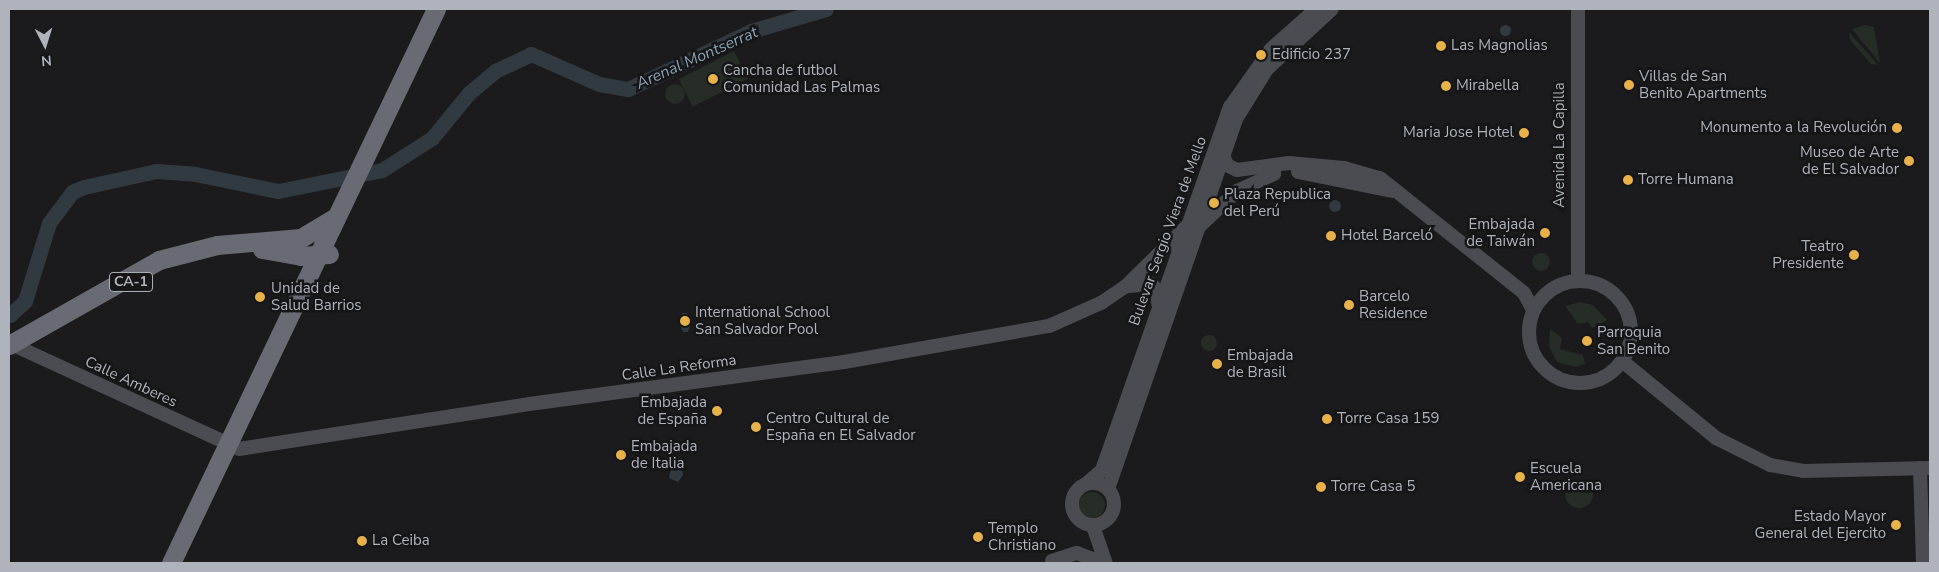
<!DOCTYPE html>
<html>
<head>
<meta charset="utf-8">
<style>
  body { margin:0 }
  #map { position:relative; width:1939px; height:572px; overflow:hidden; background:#1b1b1d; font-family:"Nunito Sans",sans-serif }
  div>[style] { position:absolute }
  .green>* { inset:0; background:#252d26; transform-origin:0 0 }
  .round { border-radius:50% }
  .water>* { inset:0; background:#313a41 }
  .river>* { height:15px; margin:-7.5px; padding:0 7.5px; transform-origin:7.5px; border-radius:7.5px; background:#313a41 }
  .secondary>* { height:14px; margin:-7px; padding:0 7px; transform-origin:7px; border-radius:7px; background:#4a4c52 }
  .secondary>.ring { margin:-7px; padding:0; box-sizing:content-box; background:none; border:14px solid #4a4c52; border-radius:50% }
  .highway>* { height:19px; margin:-9.5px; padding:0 9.5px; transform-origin:9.5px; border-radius:9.5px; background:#686b73 }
  .dots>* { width:14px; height:14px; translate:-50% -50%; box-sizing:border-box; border:2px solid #161618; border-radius:50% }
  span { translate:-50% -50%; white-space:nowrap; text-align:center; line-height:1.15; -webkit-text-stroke:5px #161618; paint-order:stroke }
  .shield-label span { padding:1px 4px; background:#161618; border:1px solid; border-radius:4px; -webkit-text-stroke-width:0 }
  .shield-label { font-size:14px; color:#aeb3bc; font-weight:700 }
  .poi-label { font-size:15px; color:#aeb3bc }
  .left { translate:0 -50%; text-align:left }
  .right { translate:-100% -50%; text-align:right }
  .street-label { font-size:15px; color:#aeb3bc }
  .water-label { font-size:16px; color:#88a0b4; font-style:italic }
  .frame { position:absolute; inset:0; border:10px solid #aeb3bc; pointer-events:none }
  .north { position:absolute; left:20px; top:20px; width:50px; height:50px; -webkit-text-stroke:4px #161618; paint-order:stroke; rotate:175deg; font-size:14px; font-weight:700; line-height:20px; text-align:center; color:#aeb3bc }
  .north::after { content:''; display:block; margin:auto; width:18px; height:22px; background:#aeb3bc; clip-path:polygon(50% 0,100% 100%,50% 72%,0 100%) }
</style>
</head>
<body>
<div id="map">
  <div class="green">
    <i style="clip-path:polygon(1865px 25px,1874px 27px,1880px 63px,1852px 29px)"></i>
    <i style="clip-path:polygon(1849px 32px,1878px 65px,1871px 64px,1850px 40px)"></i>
    <i style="left:734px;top:51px;width:31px;height:62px;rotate:63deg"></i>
    <i class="round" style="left:665px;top:84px;width:20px;height:20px"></i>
    <i class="round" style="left:1532px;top:253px;width:18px;height:18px"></i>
    <i style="clip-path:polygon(1580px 302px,1593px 305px,1607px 320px,1592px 328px,1588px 322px,1578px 324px,1565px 306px)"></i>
    <i style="clip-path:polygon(1550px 329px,1562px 338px,1560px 349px,1583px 355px,1585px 364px,1576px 367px,1557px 362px,1549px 347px)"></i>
    <i class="round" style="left:1201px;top:335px;width:16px;height:16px"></i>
    <i class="round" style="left:1565px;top:480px;width:28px;height:28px"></i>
    <i class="round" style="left:1079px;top:492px;width:26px;height:26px"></i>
  </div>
  <div class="water">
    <i class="round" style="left:1499.5px;top:24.5px;width:11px;height:11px"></i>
    <i class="round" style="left:1329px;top:200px;width:12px;height:12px"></i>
    <i style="clip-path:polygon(682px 313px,687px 313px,691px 323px,688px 332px,683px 332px,679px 323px)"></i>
    <i style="clip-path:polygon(673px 457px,680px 458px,683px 475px,678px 482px,669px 478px)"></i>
  </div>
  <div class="river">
    <i style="left:10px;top:315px;width:21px;rotate:-43deg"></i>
    <i style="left:25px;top:301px;width:82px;rotate:-72.9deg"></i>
    <i style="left:49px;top:223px;width:39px;rotate:-53deg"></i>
    <i style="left:72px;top:192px;width:13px;rotate:-23deg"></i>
    <i style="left:84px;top:187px;width:74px;rotate:-12.5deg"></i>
    <i style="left:156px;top:171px;width:39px;rotate:4deg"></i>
    <i style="left:195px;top:174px;width:85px;rotate:11.6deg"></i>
    <i style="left:278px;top:191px;width:106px;rotate:-11.4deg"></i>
    <i style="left:382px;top:170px;width:59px;rotate:-32.6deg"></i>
    <i style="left:432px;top:138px;width:58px;rotate:-50.6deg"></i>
    <i style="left:469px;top:93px;width:34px;rotate:-40deg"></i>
    <i style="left:495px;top:71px;width:40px;rotate:-25deg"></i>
    <i style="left:531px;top:54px;width:74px;rotate:23.8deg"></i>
    <i style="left:599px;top:84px;width:29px;rotate:10deg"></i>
    <i style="left:628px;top:89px;width:136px;rotate:-25.2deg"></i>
    <i style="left:751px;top:31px;width:78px;rotate:-16.3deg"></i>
  </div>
  <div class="secondary">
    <i style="left:1578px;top:9px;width:272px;rotate:90deg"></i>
    <i style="left:1223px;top:155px;width:11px;rotate:68deg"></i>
    <i style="left:1227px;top:165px;width:11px;rotate:27deg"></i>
    <i style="left:1237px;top:170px;width:52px;rotate:-7.7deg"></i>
    <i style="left:1289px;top:163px;width:55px;rotate:5.2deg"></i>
    <i style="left:1344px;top:168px;width:37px;rotate:16deg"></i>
    <i style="left:1380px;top:178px;width:184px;rotate:38.6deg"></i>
    <i style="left:1524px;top:293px;width:19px;rotate:62deg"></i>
    <i style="left:1298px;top:172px;width:96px;rotate:11.4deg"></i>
    <i style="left:1201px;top:225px;width:50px;rotate:-43.4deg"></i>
    <i style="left:1237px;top:191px;width:41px;rotate:-24.7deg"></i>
    <i class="ring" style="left:1529px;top:281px;width:88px;height:88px"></i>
    <i style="left:1128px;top:286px;width:23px;rotate:-5deg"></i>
    <i style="left:1151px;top:284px;width:10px;rotate:45deg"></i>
    <i style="left:1158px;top:291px;width:12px;rotate:90deg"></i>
    <i style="left:9px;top:343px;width:253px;rotate:24.7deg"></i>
    <i style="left:239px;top:449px;width:293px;rotate:-8.8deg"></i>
    <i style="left:529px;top:404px;width:318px;rotate:-7.6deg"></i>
    <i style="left:844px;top:362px;width:208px;rotate:-10deg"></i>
    <i style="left:1049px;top:326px;width:57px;rotate:-23.9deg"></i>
    <i style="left:1101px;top:303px;width:29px;rotate:-34deg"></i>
    <i style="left:1125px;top:287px;width:87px;rotate:-44.5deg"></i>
    <i style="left:1622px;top:361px;width:122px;rotate:39.3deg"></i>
    <i style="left:1716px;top:438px;width:60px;rotate:26.6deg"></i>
    <i style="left:1770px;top:465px;width:34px;rotate:10deg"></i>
    <i style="left:1803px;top:471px;width:127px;rotate:-1.4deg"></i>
    <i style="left:1920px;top:468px;width:95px;rotate:88.2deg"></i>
    <i class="ring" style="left:1072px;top:483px;width:28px;height:28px"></i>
    <i style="left:1086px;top:484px;width:21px;rotate:-41deg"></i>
    <i style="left:1102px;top:470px;width:385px;rotate:-70.6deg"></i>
    <i style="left:1230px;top:107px;width:71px;rotate:-54.7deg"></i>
    <i style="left:1271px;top:49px;width:60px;rotate:-41.6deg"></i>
    <i style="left:1108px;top:489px;width:392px;rotate:-70.9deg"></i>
    <i style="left:1236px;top:119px;width:59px;rotate:-58.2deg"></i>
    <i style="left:1267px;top:69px;width:88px;rotate:-42.7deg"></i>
    <i style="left:1093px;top:526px;width:39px;rotate:71deg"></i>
    <i style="left:1052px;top:561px;width:26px;rotate:-18deg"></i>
    <i style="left:1077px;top:553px;width:28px;rotate:21deg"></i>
  </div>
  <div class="highway">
    <i style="left:262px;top:249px;width:40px;rotate:10deg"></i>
    <i style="left:301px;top:256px;width:28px;rotate:-4deg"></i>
    <i style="left:9px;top:345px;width:172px;rotate:-29.5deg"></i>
    <i style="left:159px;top:260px;width:60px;rotate:-14.5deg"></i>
    <i style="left:217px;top:245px;width:84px;rotate:-4.8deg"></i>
    <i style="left:301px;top:238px;width:39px;rotate:-31deg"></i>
    <i style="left:171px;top:563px;width:614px;rotate:-64.44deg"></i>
  </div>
  <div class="dots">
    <i style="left:1441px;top:46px;background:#e7b249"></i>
    <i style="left:1261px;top:55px;background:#e7b249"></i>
    <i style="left:713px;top:79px;background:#e7b249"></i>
    <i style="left:1629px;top:85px;background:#e7b249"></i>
    <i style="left:1446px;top:86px;background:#e7b249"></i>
    <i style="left:1897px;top:128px;background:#e7b249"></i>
    <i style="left:1524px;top:133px;background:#e7b249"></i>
    <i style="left:1909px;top:161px;background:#e7b249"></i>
    <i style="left:1628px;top:180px;background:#e7b249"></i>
    <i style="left:1214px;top:203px;background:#e7b249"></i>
    <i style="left:1545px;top:233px;background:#e7b249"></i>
    <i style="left:1331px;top:236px;background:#e7b249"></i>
    <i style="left:1854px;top:255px;background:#e7b249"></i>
    <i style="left:260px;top:297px;background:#e7b249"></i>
    <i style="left:1349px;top:305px;background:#e7b249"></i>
    <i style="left:685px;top:321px;background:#e7b249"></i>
    <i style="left:1587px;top:341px;background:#e7b249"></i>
    <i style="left:1217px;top:364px;background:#e7b249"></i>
    <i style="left:717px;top:411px;background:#e7b249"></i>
    <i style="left:1327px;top:419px;background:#e7b249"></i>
    <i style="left:756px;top:427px;background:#e7b249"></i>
    <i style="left:621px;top:455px;background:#e7b249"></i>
    <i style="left:1520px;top:477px;background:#e7b249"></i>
    <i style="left:1321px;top:487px;background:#e7b249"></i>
    <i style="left:1896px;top:525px;background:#e7b249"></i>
    <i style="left:978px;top:537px;background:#e7b249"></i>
    <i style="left:362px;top:541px;background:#e7b249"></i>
  </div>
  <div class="shield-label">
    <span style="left:131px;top:282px">CA-1</span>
  </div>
  <div class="poi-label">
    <span class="left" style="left:1451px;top:46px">Las Magnolias</span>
    <span class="left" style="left:1272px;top:55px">Edificio 237</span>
    <span class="left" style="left:723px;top:79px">Cancha de futbol<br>Comunidad Las Palmas</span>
    <span class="left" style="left:1639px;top:85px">Villas de San<br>Benito Apartments</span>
    <span class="left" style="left:1456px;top:86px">Mirabella</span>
    <span class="right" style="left:1887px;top:128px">Monumento a la Revolución</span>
    <span class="right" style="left:1514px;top:133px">Maria Jose Hotel</span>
    <span class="right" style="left:1899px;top:161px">Museo de Arte<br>de El Salvador</span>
    <span class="left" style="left:1638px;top:180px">Torre Humana</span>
    <span class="left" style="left:1224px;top:203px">Plaza Republica<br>del Perú</span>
    <span class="right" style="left:1535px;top:233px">Embajada<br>de Taiwán</span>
    <span class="left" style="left:1341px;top:236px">Hotel Barceló</span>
    <span class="right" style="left:1844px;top:255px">Teatro<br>Presidente</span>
    <span class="left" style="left:271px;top:297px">Unidad de<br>Salud Barrios</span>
    <span class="left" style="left:1359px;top:305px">Barcelo<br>Residence</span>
    <span class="left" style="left:695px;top:321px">International School<br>San Salvador Pool</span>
    <span class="left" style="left:1597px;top:341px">Parroquia<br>San Benito</span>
    <span class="left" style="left:1227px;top:364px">Embajada<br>de Brasil</span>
    <span class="right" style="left:707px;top:411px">Embajada<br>de España</span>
    <span class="left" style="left:766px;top:427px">Centro Cultural de<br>España en El Salvador</span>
    <span class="left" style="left:1337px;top:419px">Torre Casa 159</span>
    <span class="left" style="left:631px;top:455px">Embajada<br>de Italia</span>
    <span class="left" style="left:1530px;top:477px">Escuela<br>Americana</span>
    <span class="left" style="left:1331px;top:487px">Torre Casa 5</span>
    <span class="right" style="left:1886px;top:525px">Estado Mayor<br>General del Ejercito</span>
    <span class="left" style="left:988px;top:537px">Templo<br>Christiano</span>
    <span class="left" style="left:372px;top:541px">La Ceiba</span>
  </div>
  <div class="street-label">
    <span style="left:1560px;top:145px;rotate:-90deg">Avenida La Capilla</span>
    <span style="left:1168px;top:231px;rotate:-70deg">Bulevar Sergio Viera de Mello</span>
    <span style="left:679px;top:368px;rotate:-8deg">Calle La Reforma</span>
    <span style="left:131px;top:382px;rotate:25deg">Calle Amberes</span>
  </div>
  <div class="water-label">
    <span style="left:697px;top:58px;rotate:-24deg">Arenal Montserrat</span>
  </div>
  <div class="frame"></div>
  <div class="north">N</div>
</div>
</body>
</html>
